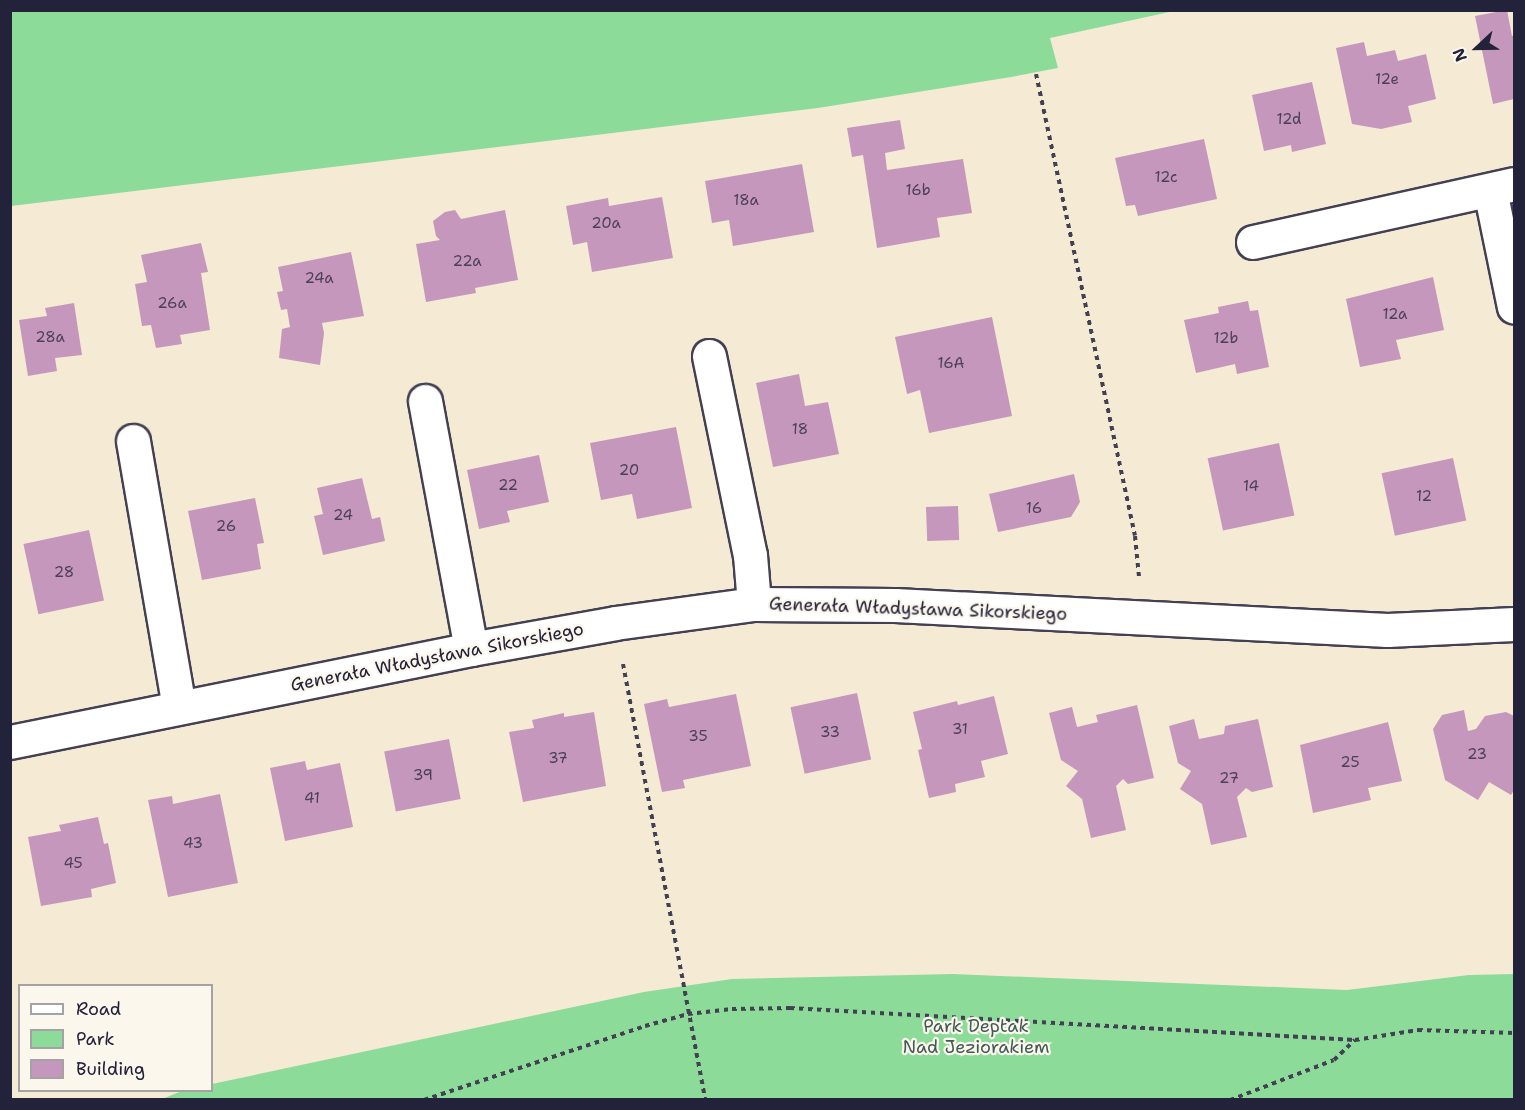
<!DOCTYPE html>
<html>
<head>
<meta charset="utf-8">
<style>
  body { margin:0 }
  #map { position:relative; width:1525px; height:1110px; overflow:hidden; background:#f5ead4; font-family:"Shantell Sans",sans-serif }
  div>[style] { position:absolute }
  .green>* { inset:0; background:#8ddb99 }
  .building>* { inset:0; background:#c597bd; transform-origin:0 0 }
  .path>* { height:4px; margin-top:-2px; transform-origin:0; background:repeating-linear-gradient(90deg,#424052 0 4.5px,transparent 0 9px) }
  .roads { filter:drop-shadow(2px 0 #424052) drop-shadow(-2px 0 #424052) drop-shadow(0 2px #424052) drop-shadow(0 -2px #424052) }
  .minor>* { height:33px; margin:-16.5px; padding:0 16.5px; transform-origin:16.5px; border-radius:16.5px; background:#fff }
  span { translate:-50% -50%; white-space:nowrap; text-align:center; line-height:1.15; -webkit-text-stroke:4.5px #fbf7ec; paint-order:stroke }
  .number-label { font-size:15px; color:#4b3f5c }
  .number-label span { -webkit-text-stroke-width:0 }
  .street-label { font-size:18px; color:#22223b }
  .park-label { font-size:18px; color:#425a57 }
  .frame { position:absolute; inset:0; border:12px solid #22223b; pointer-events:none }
  .legend { position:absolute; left:18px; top:984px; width:195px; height:108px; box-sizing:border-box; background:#fbf7ec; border:2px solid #a4a2a5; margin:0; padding:8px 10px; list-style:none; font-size:18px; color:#22223b }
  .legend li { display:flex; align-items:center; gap:12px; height:30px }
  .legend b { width:30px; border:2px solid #a4a2a5 }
  .north { position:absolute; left:1447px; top:18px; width:60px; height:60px; -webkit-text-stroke:4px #fbf7ec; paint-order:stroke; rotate:248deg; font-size:16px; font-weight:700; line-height:24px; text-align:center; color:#22223b }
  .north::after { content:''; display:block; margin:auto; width:21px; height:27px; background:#22223b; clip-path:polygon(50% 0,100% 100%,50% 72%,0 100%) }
</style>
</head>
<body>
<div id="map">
  <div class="green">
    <i style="clip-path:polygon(10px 11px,11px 10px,1174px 11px,1050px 38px,1058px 68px,1011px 77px,818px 108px,11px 206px)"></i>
    <i style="clip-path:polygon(953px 974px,1347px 990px,1469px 975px,1514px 974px,1514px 1099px,162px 1099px,182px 1091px,212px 1090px,212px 1084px,644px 992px,732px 979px)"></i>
  </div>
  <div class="building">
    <i style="clip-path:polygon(1507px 10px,1512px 36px,1514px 35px,1514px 99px,1493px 104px,1475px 16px)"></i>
    <i style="clip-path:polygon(1364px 42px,1367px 56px,1395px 50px,1398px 61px,1426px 54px,1436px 99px,1408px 106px,1412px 122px,1381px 129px,1352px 124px,1336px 48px)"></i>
    <i style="clip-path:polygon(1312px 82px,1326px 144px,1292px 152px,1291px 145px,1264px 151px,1252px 95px)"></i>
    <i style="clip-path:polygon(900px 120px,905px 149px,885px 153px,887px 170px,963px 159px,972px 213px,937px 218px,940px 237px,877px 248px,863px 155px,852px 157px,847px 128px)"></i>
    <i style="clip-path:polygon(1204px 139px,1217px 199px,1138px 216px,1135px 205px,1126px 206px,1115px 158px)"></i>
    <i style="clip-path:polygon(802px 164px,814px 232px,733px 246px,729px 220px,712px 223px,705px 181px)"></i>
    <i style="clip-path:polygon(662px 197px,673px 258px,592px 272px,587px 242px,573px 245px,566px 206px,608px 198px,609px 206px)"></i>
    <i style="clip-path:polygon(455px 210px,461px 219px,505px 210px,518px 280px,475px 288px,476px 293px,426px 302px,416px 244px,440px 240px,436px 236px,433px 221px,445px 212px)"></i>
    <i style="clip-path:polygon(201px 243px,208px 272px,201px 273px,210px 330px,180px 335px,182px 344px,156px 348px,151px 325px,142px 326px,135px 284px,147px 282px,141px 255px)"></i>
    <i style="clip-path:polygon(351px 252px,364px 316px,322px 323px,324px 333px,320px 365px,279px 358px,282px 329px,290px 327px,287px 309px,281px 310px,277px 292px,283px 291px,278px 267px)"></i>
    <i style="clip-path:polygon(1433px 277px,1444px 330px,1396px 340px,1401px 359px,1360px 367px,1346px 299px)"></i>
    <i style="clip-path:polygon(1248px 301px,1250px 311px,1258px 310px,1269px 367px,1237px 374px,1235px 364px,1196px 373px,1184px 320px,1219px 313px,1218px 307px)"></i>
    <i style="clip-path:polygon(74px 303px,82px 355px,55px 358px,57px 371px,28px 376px,19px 320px,47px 316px,45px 308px)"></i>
    <i style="clip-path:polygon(992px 317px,1012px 416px,929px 433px,920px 390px,907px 394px,895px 337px)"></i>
    <i style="clip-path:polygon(799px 374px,805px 406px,828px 402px,839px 454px,773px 467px,756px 383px)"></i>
    <i style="clip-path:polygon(676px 427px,692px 508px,637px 519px,632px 494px,601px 500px,590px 443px)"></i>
    <i style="left:1279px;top:443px;width:74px;height:73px;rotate:78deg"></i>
    <i style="clip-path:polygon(539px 455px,549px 502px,507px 511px,510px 522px,479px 529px,467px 470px)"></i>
    <i style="left:1453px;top:458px;width:64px;height:73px;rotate:78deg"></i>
    <i style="clip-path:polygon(1074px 474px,1080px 502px,1071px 517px,998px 532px,989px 494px)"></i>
    <i style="clip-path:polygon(362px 478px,372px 519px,380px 517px,385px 541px,323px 555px,314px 516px,323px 514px,317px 488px)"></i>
    <i style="clip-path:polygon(255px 498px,264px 543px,257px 544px,261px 569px,202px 580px,188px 511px)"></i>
    <i style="left:958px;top:506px;width:34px;height:32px;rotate:88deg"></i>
    <i style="left:89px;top:530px;width:72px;height:67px;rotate:78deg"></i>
    <i style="left:857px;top:693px;width:68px;height:68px;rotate:78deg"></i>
    <i style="clip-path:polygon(736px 694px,751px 766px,683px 780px,685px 788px,662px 792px,644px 704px,667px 699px,669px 707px)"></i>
    <i style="clip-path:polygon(994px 696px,1008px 754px,981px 761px,985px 777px,955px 784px,956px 792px,929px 798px,918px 750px,922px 749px,913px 712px,957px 701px,958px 705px)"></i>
    <i style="clip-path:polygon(1137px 705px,1154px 778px,1128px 784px,1123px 779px,1116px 786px,1126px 830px,1091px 838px,1082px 799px,1066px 786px,1078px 771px,1061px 760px,1049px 713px,1072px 707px,1077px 727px,1098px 722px,1096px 715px)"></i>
    <i style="clip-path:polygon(1464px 710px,1468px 731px,1476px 729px,1485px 716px,1506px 712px,1514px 716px,1514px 790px,1511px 795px,1489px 782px,1478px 800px,1445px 780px,1433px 729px,1442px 715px)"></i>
    <i style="clip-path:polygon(594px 712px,606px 786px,523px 802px,509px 732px,534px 728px,532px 720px,564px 713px,564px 717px)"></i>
    <i style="clip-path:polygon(1194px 719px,1199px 739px,1224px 734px,1225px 726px,1258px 719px,1273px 787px,1252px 792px,1246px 788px,1237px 797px,1247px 837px,1211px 845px,1202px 804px,1180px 789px,1191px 771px,1178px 763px,1169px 726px)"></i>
    <i style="clip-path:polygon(1388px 722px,1402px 781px,1368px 788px,1371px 800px,1313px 813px,1300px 745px)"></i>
    <i style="left:449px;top:739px;width:61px;height:66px;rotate:79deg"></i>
    <i style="clip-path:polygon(305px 761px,307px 770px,340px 763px,353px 827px,285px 841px,270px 768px)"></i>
    <i style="clip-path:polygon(220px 794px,238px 883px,168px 897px,148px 800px,172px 796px,173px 804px)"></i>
    <i style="clip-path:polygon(98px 817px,104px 844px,108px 843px,116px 883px,91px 889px,92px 897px,41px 906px,28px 837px,61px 831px,59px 825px)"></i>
  </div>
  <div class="path">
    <i style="left:1036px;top:74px;width:472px;rotate:77.9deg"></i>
    <i style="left:1135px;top:536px;width:41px;rotate:84.4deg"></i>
    <i style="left:623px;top:664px;width:444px;rotate:79.3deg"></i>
    <i style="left:424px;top:1100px;width:233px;rotate:-18.5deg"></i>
    <i style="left:645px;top:1026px;width:45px;rotate:-15.6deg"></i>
    <i style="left:688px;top:1014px;width:44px;rotate:-6.5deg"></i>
    <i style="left:732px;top:1009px;width:58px;rotate:-1deg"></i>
    <i style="left:790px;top:1008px;width:566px;rotate:3.24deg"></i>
    <i style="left:1355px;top:1040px;width:64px;rotate:-9deg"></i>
    <i style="left:1418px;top:1030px;width:96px;rotate:1.8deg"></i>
    <i style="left:1230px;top:1100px;width:111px;rotate:-21deg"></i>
    <i style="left:1334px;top:1060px;width:29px;rotate:-44deg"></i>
  </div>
  <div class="roads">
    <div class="minor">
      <i style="left:1490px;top:190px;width:119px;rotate:78.4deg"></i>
      <i style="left:1253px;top:242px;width:267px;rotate:-12.5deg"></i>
      <i style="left:709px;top:356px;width:203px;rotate:78.4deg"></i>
      <i style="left:750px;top:555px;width:49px;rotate:85.3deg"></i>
      <i style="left:425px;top:401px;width:252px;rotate:79.5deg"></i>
      <i style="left:133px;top:441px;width:270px;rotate:80.2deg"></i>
      <i style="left:10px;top:742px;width:470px;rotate:-11.4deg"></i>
      <i style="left:471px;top:649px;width:146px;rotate:-10.2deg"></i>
      <i style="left:615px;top:623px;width:140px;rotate:-7.8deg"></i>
      <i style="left:754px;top:604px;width:141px;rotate:0.4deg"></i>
      <i style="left:895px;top:605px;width:493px;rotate:2.9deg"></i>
      <i style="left:1387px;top:630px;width:127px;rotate:-2.7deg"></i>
    </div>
  </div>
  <div class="number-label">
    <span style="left:1387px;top:80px">12e</span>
    <span style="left:1289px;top:120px">12d</span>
    <span style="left:1166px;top:178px">12c</span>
    <span style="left:918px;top:191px">16b</span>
    <span style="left:746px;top:201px">18a</span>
    <span style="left:606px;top:224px">20a</span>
    <span style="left:467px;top:262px">22a</span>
    <span style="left:319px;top:279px">24a</span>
    <span style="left:172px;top:304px">26a</span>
    <span style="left:1395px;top:315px">12a</span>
    <span style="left:50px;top:338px">28a</span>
    <span style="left:1226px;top:339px">12b</span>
    <span style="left:951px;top:364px">16A</span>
    <span style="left:800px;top:430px">18</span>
    <span style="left:629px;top:471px">20</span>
    <span style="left:508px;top:486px">22</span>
    <span style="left:1251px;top:487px">14</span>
    <span style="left:1424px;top:497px">12</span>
    <span style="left:1034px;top:509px">16</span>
    <span style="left:343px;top:516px">24</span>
    <span style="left:226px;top:527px">26</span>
    <span style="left:64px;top:573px">28</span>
    <span style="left:960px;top:730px">31</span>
    <span style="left:830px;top:733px">33</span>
    <span style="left:698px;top:737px">35</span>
    <span style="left:1477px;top:755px">23</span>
    <span style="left:558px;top:759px">37</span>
    <span style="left:1350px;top:763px">25</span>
    <span style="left:423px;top:776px">39</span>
    <span style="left:1229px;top:779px">27</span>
    <span style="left:312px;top:799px">41</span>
    <span style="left:193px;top:844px">43</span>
    <span style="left:73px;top:864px">45</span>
  </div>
  <div class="street-label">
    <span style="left:918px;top:609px;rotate:2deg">Generała Władysława Sikorskiego</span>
    <span style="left:437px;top:657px;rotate:-11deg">Generała Władysława Sikorskiego</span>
  </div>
  <div class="park-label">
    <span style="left:976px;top:1037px">Park Deptak<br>Nad Jeziorakiem</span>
  </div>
  <div class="frame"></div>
  <ul class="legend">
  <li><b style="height:8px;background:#fff"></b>Road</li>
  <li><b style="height:16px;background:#8ddb99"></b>Park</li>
  <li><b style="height:16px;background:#c597bd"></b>Building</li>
  </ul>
  <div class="north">N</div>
</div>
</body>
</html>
